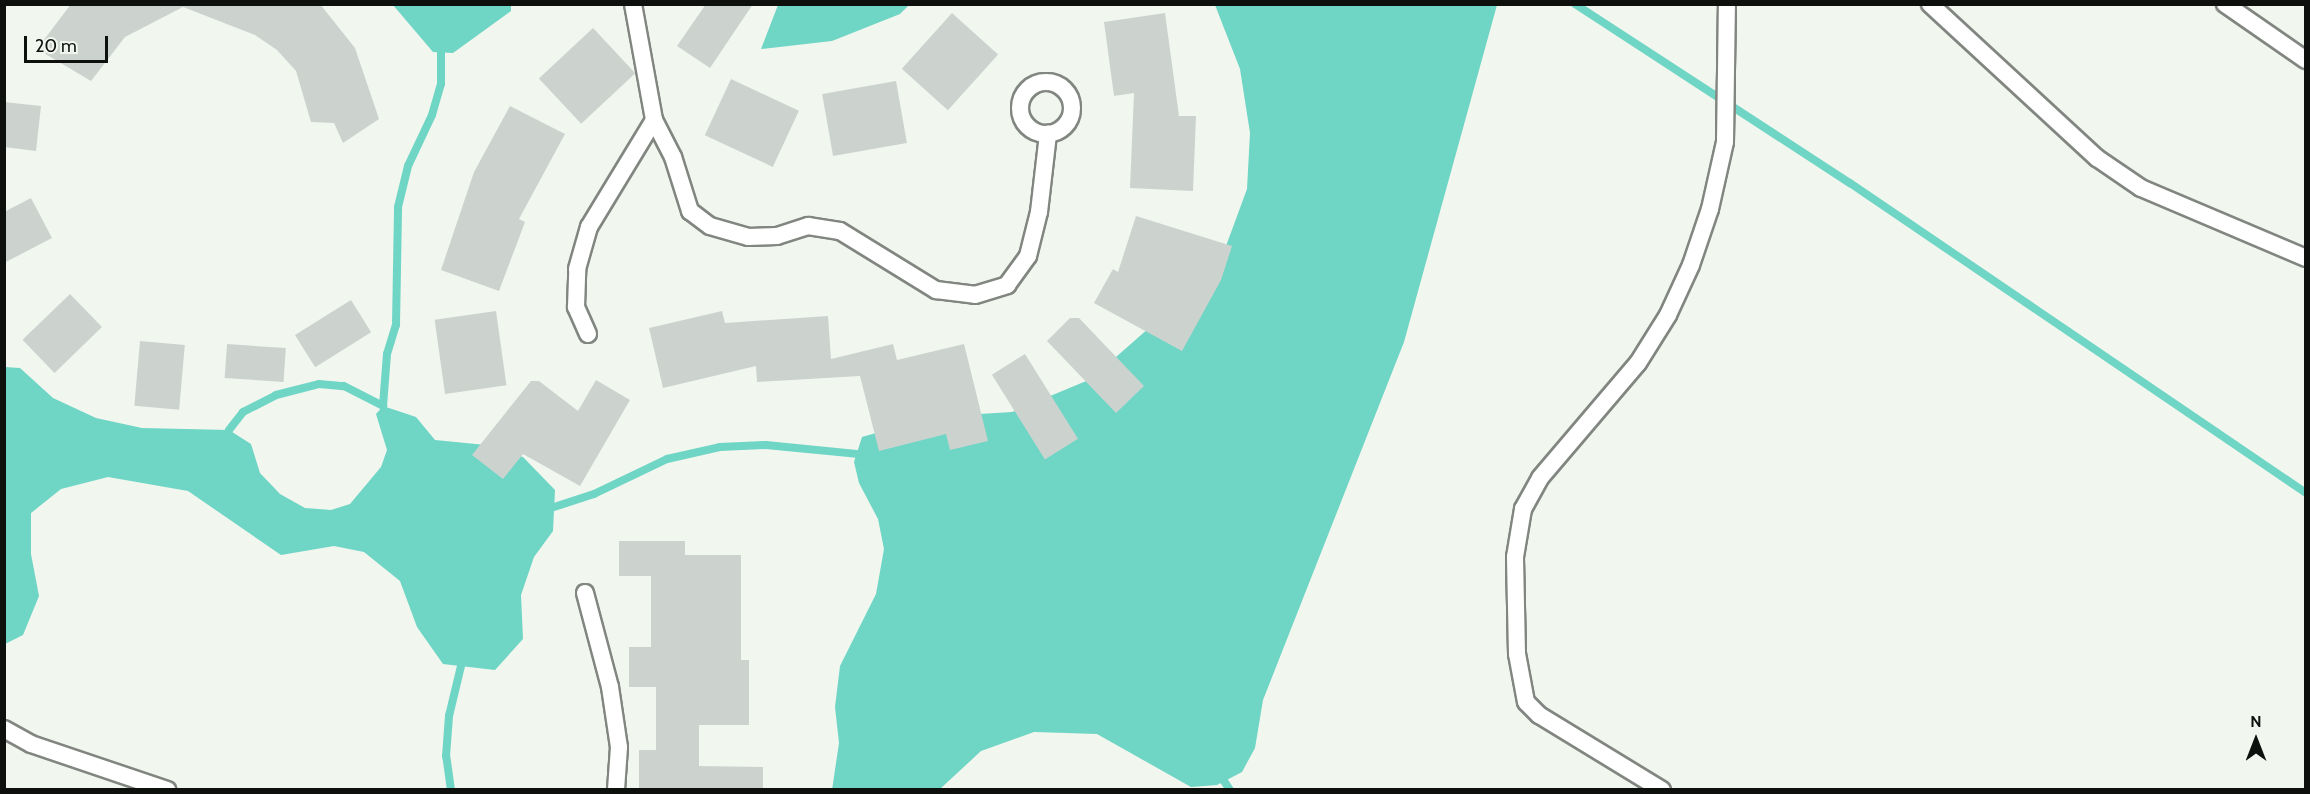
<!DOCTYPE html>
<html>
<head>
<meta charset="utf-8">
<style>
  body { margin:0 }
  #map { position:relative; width:2310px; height:794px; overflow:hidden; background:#f1f6ef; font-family:Cabin,sans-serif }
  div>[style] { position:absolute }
  .water>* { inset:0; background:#6fd5c5 }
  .stream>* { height:8px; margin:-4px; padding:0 4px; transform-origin:4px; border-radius:4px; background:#6fd5c5 }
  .building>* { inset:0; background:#ccd3cf; transform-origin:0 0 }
  .roads { filter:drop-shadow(2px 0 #828680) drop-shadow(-2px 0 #828680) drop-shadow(0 2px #828680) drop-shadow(0 -2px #828680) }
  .lane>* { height:16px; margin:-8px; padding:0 8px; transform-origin:8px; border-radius:8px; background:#fff }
  .lane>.ring { margin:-8px; padding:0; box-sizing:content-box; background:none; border:16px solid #fff; border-radius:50% }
  span { translate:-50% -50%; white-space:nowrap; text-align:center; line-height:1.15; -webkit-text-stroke:6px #f1f6ef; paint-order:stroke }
  .frame { position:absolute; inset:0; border:6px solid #0e100e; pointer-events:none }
  .north { position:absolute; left:2226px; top:710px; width:60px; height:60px; -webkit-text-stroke:4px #f1f6ef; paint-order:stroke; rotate:0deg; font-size:16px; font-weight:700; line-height:24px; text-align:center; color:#0e100e }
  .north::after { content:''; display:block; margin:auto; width:21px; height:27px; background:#0e100e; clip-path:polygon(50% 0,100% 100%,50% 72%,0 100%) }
  .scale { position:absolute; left:24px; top:36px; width:84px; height:27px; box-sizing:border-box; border:3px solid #0e100e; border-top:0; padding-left:8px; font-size:18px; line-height:21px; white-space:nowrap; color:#0e100e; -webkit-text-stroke:4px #f1f6ef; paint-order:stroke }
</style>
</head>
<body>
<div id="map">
  <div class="water">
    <i style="clip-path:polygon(393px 5px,511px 5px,511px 11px,453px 53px,433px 52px)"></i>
    <i style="clip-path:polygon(778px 5px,778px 4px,909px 5px,900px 14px,832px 41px,761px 49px)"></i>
    <i style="clip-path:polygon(1215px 5px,1497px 5px,1404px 342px,1263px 700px,1255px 748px,1242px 772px,1217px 785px,1191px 787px,1097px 734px,1034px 732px,981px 751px,940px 789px,832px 790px,839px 743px,835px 707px,840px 666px,876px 594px,884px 549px,878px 519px,859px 483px,854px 462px,862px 437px,931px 417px,1012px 412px,1091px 379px,1166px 313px,1226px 246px,1247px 189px,1250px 133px,1240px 69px)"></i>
    <i style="clip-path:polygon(4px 367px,20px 368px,53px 398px,96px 418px,142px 428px,229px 430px,251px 444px,260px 473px,280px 494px,305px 508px,331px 510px,350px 504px,381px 467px,387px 450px,376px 414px,383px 406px,416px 417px,435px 440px,486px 445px,523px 457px,555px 490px,553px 531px,534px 557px,521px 595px,523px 639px,495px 670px,443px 664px,417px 627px,400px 581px,364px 552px,334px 546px,281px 555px,188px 491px,108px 477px,61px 489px,31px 513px,31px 554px,39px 596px,23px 635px,5px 644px)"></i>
  </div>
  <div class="stream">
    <i style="left:1575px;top:4px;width:328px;rotate:33.1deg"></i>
    <i style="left:1850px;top:183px;width:551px;rotate:34.21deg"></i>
    <i style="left:229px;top:430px;width:23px;rotate:-52deg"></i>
    <i style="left:243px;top:412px;width:37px;rotate:-27deg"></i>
    <i style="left:276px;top:395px;width:44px;rotate:-14.3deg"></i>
    <i style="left:319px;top:384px;width:25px;rotate:5deg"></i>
    <i style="left:344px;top:386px;width:44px;rotate:27.1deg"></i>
    <i style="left:383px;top:406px;width:52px;rotate:-85.6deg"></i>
    <i style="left:387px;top:354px;width:30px;rotate:-73deg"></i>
    <i style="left:396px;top:325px;width:118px;rotate:-89deg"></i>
    <i style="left:398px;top:207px;width:42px;rotate:-76.3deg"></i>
    <i style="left:408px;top:166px;width:56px;rotate:-64.8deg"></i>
    <i style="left:432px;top:115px;width:32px;rotate:-74deg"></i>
    <i style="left:441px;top:84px;width:32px;rotate:-90deg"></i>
    <i style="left:554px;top:507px;width:42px;rotate:-18deg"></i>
    <i style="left:594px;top:494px;width:81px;rotate:-25.6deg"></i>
    <i style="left:667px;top:459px;width:54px;rotate:-12.8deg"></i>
    <i style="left:720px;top:447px;width:46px;rotate:-2.5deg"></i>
    <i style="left:766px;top:445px;width:91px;rotate:5.6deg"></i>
    <i style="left:1224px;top:781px;width:11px;rotate:56deg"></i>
    <i style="left:451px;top:790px;width:34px;rotate:-98deg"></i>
    <i style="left:446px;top:756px;width:40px;rotate:-85.7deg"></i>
    <i style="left:449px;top:716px;width:51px;rotate:-76.5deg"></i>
  </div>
  <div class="building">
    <i style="clip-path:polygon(71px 4px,320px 4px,355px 48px,379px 119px,343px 143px,334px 123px,311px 122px,296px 71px,277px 50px,255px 35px,183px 7px,125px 37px,91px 81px,37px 49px)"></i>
    <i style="clip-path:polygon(706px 4px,753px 4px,710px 68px,677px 46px)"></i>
    <i style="left:952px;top:13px;width:62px;height:75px;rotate:42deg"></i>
    <i style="clip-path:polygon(1165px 13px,1179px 116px,1196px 116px,1193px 191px,1130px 188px,1134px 93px,1114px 96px,1104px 22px)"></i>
    <i style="left:593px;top:28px;width:62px;height:74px;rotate:47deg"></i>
    <i style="left:731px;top:79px;width:75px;height:62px;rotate:25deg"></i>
    <i style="left:896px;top:81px;width:63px;height:75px;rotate:80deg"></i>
    <i style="clip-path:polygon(4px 102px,41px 106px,36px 151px,4px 147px)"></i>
    <i style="clip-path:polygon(510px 106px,565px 134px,519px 219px,525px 222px,499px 291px,441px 270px,474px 172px)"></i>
    <i style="clip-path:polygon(31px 198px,52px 238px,4px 263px,4px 212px)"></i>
    <i style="clip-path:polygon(1136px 216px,1232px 246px,1221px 280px,1182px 351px,1094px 303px,1113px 269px,1118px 272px)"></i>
    <i style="left:70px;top:294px;width:46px;height:66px;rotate:46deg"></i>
    <i style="left:351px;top:300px;width:38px;height:66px;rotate:58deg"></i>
    <i style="left:496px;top:311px;width:75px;height:62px;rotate:82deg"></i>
    <i style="clip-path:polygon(722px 311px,725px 323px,828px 316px,831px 359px,893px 344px,897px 360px,964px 344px,988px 441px,950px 450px,946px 434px,879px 451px,860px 376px,757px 382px,756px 366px,663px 388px,649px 328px)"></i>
    <i style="clip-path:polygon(1070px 318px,1079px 318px,1144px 386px,1116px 413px,1047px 341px)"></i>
    <i style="left:140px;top:341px;width:45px;height:65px;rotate:5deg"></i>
    <i style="left:227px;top:344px;width:59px;height:34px;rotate:4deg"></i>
    <i style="left:1025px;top:354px;width:100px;height:39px;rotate:58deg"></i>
    <i style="clip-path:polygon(596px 380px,630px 400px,580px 486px,523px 454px,503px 479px,472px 455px,531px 381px,539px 381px,578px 411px)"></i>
    <i style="clip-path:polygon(619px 541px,685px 541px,685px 555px,741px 555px,741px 660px,749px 660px,749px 725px,699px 725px,699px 766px,763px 767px,763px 789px,639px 789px,639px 750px,656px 750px,656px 687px,629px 687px,629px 647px,651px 647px,651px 576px,619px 576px)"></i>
  </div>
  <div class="roads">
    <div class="lane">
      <i style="left:633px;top:4px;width:118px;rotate:79.7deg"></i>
      <i style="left:654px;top:120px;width:42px;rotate:62.8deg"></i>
      <i style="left:673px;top:157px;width:57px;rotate:72.5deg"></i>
      <i style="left:690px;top:211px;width:25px;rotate:37deg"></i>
      <i style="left:710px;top:226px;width:40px;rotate:16deg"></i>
      <i style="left:748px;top:237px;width:29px;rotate:-2deg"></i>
      <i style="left:777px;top:236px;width:33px;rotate:-18deg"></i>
      <i style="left:808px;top:226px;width:32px;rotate:9deg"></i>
      <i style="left:840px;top:231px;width:113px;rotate:31.6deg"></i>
      <i style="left:936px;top:290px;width:39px;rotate:7deg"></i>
      <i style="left:975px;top:295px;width:34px;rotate:-17deg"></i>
      <i style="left:1007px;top:285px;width:36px;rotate:-54deg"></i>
      <i style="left:1028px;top:256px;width:45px;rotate:-76deg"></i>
      <i style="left:1039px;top:212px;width:79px;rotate:-83.4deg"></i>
      <i style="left:1930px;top:4px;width:227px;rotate:42.7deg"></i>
      <i style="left:2097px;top:158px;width:53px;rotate:34.3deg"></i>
      <i style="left:2141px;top:188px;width:179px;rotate:23deg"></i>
      <i style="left:2225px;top:4px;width:98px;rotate:34.7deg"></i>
      <i class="ring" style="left:1020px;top:82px;width:36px;height:36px"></i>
      <i style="left:588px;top:334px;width:30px;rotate:-114deg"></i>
      <i style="left:576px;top:307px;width:38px;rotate:-88deg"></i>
      <i style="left:577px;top:269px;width:44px;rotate:-74.1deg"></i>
      <i style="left:589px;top:227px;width:125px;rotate:-58.7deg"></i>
      <i style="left:585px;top:593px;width:97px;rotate:75.1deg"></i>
      <i style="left:610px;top:687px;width:61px;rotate:81.5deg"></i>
      <i style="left:619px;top:747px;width:43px;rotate:94deg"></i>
      <i style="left:4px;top:729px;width:31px;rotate:29deg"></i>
      <i style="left:31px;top:744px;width:144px;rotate:18.7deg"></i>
      <i style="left:1662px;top:790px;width:144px;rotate:-148.6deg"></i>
      <i style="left:1539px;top:715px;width:18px;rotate:-135deg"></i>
      <i style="left:1526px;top:702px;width:49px;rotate:-100.6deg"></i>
      <i style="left:1517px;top:654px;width:97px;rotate:-91.2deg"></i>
      <i style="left:1515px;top:557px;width:49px;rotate:-80.5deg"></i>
      <i style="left:1523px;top:509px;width:35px;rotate:-61deg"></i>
      <i style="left:1540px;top:478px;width:151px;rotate:-49.6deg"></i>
      <i style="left:1638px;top:363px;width:57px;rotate:-58deg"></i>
      <i style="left:1668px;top:315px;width:55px;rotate:-65.3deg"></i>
      <i style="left:1691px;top:265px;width:59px;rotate:-71.3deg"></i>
      <i style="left:1710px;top:209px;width:69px;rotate:-77.4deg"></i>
      <i style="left:1725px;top:142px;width:138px;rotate:-89.2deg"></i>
    </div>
  </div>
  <div class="frame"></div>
  <div class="north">N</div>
  <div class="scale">20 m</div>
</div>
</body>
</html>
